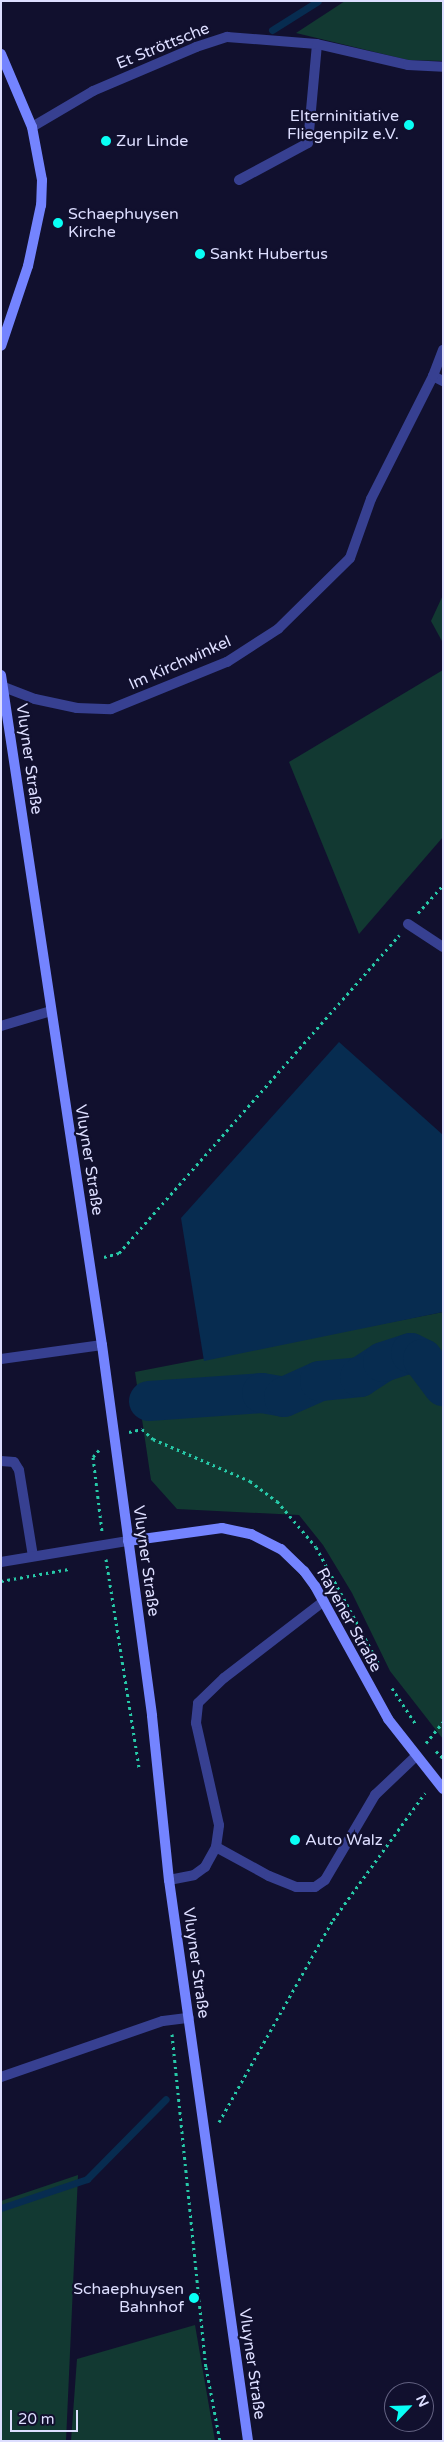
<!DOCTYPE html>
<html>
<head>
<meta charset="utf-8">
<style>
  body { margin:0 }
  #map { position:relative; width:444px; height:2442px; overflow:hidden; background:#11102e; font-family:"Varela Round",sans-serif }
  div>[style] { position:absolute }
  .green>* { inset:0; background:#123932 }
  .water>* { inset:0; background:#072c50 }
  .stream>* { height:7px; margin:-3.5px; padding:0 3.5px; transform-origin:3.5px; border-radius:3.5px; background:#072c50 }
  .river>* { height:40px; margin:-20px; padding:0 20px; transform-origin:20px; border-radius:20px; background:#072c50 }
  .path>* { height:3px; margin-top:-1.5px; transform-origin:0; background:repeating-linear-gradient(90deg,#27c9a8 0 2.5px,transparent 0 6.5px) }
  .lane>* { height:10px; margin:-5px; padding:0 5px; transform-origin:5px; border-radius:5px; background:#374091 }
  .street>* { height:10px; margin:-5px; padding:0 5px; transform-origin:5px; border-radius:5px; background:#374091 }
  .secondary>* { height:10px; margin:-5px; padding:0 5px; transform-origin:5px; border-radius:5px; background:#7484ff }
  .dots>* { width:14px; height:14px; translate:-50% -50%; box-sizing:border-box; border:2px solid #11102e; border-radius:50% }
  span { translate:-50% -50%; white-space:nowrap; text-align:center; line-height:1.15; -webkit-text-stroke:4.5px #11102e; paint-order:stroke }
  .street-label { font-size:16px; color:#dddeff }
  .poi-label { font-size:16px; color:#dddeff }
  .right { translate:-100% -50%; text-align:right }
  .left { translate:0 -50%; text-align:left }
  .frame { position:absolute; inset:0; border:2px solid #dddeff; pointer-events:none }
  .north { position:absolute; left:384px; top:2382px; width:50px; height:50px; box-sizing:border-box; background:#11102e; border:1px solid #636282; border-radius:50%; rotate:66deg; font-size:14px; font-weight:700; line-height:20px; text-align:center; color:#dddeff }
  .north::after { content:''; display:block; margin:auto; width:18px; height:22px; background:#09fff5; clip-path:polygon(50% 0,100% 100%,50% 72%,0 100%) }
  .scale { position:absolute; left:10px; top:2410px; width:68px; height:22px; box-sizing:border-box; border:2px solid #dddeff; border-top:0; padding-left:6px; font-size:15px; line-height:18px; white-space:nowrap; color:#dddeff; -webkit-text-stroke:4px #11102e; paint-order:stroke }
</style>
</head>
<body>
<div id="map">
  <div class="green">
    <i style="clip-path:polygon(345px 1px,443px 1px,443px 61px,408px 60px,296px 33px)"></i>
    <i style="clip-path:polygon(443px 595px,443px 643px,431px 621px)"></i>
    <i style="clip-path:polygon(443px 670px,443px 837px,359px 934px,289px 762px)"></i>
    <i style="clip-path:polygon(443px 1312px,443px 1739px,390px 1671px,352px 1593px,323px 1545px,299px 1515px,177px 1509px,151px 1480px,135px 1372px)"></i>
    <i style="clip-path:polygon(78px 2175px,66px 2441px,1px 2441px,1px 2201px)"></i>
    <i style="clip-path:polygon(195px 2325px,215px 2441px,71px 2441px,77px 2359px)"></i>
  </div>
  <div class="water">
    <i style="clip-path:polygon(339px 1042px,443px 1135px,443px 1312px,204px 1361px,181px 1218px)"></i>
  </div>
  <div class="stream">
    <i style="left:272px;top:30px;width:54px;rotate:-32.2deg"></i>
    <i style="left:1px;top:2208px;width:91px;rotate:-18.6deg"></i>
    <i style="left:87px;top:2179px;width:112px;rotate:-45.4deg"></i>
  </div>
  <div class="river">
    <i style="left:149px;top:1401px;width:113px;rotate:-4deg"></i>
    <i style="left:262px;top:1393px;width:22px;rotate:10deg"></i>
    <i style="left:284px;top:1397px;width:39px;rotate:-24deg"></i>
    <i style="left:320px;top:1381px;width:40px;rotate:-5.7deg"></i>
    <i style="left:360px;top:1377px;width:27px;rotate:-33deg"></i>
    <i style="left:383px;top:1362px;width:29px;rotate:-18deg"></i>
    <i style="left:411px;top:1353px;width:13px;rotate:27deg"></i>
    <i style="left:423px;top:1359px;width:34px;rotate:53deg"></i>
  </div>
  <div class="path">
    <i style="left:418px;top:913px;width:38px;rotate:-48deg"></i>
    <i style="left:104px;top:1257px;width:16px;rotate:-15deg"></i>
    <i style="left:119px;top:1253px;width:424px;rotate:-48.6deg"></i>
    <i style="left:129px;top:1432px;width:13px;rotate:-13deg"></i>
    <i style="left:142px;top:1429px;width:15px;rotate:42deg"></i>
    <i style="left:153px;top:1439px;width:106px;rotate:23.4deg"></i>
    <i style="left:250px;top:1481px;width:34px;rotate:37deg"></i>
    <i style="left:277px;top:1501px;width:60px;rotate:49.7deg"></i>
    <i style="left:316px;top:1547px;width:131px;rotate:61.7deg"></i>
    <i style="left:99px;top:1450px;width:9px;rotate:131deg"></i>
    <i style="left:93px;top:1457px;width:75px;rotate:83.1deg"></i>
    <i style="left:106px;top:1559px;width:212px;rotate:81deg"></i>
    <i style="left:1px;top:1581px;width:69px;rotate:-10deg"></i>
    <i style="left:392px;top:1688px;width:45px;rotate:56.7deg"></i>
    <i style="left:426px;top:1743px;width:27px;rotate:-51deg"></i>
    <i style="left:436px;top:1751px;width:10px;rotate:45deg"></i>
    <i style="left:172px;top:2034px;width:335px;rotate:84.2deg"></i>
    <i style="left:206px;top:2367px;width:75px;rotate:79.3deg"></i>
    <i style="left:219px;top:2122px;width:232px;rotate:-60.6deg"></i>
    <i style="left:333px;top:1920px;width:157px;rotate:-54.1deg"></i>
  </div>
  <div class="lane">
    <i style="left:239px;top:180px;width:78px;rotate:-28.2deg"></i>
    <i style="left:308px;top:143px;width:99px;rotate:-84.8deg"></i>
    <i style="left:408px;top:924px;width:42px;rotate:33.3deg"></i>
    <i style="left:1px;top:1359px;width:102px;rotate:-7.9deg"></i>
    <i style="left:1px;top:1461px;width:13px;rotate:4deg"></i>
    <i style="left:14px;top:1462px;width:9px;rotate:58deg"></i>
    <i style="left:19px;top:1470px;width:87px;rotate:80.8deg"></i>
    <i style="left:216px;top:1847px;width:60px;rotate:28.7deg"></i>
    <i style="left:269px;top:1876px;width:29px;rotate:22deg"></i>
    <i style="left:296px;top:1887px;width:19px"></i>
    <i style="left:315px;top:1887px;width:12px;rotate:-35deg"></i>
    <i style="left:325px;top:1880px;width:99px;rotate:-59.5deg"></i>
    <i style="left:375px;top:1795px;width:55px;rotate:-43.5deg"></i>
    <i style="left:169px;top:1880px;width:25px;rotate:-11deg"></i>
    <i style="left:194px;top:1875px;width:14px;rotate:-36deg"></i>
    <i style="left:205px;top:1867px;width:23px;rotate:-61deg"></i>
    <i style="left:216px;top:1847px;width:22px;rotate:-82deg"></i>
    <i style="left:219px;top:1825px;width:105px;rotate:-102.7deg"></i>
    <i style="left:196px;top:1723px;width:20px;rotate:-84deg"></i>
    <i style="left:198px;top:1703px;width:36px;rotate:-44deg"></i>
    <i style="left:224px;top:1678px;width:126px;rotate:-37.6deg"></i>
    <i style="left:1px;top:2077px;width:171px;rotate:-19.1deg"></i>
    <i style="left:163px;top:2021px;width:26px;rotate:-7deg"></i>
  </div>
  <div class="street">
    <i style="left:32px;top:127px;width:71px;rotate:-30.5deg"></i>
    <i style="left:93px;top:91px;width:112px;rotate:-23.1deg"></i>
    <i style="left:196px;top:47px;width:33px;rotate:-18deg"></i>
    <i style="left:227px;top:37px;width:90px;rotate:4.4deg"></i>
    <i style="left:317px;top:44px;width:93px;rotate:13deg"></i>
    <i style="left:408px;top:65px;width:35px;rotate:3deg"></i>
    <i style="left:433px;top:376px;width:11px;rotate:27deg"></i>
    <i style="left:1px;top:686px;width:36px;rotate:21deg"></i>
    <i style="left:35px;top:699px;width:43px;rotate:12.1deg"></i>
    <i style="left:77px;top:708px;width:34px;rotate:2deg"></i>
    <i style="left:111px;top:709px;width:125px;rotate:-22.1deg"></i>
    <i style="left:227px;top:662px;width:61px;rotate:-32.9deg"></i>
    <i style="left:278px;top:629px;width:101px;rotate:-44.6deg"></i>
    <i style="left:350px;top:558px;width:63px;rotate:-70.4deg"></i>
    <i style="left:371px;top:499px;width:138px;rotate:-63.2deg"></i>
    <i style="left:433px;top:376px;width:28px;rotate:-69deg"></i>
    <i style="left:1px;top:1026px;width:52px;rotate:-16.7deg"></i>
    <i style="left:1px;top:1562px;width:129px;rotate:-9.4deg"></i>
  </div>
  <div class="secondary">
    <i style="left:1px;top:54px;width:79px;rotate:67deg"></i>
    <i style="left:32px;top:127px;width:54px;rotate:79.3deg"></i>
    <i style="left:42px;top:180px;width:25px;rotate:92deg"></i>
    <i style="left:41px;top:205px;width:62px;rotate:102deg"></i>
    <i style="left:28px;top:266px;width:84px;rotate:108.6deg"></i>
    <i style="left:1px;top:675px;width:678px;rotate:81.43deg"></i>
    <i style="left:102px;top:1345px;width:374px;rotate:82.3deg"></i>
    <i style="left:152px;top:1716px;width:165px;rotate:84.1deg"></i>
    <i style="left:169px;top:1880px;width:567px;rotate:81.98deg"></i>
    <i style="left:128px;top:1541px;width:95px;rotate:-7.9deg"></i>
    <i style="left:222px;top:1528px;width:30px;rotate:12deg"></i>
    <i style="left:251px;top:1534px;width:34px;rotate:27deg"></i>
    <i style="left:281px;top:1549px;width:32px;rotate:44deg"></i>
    <i style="left:304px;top:1571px;width:19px;rotate:54deg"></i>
    <i style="left:315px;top:1586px;width:152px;rotate:61.2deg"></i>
    <i style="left:388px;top:1719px;width:89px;rotate:51.8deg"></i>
  </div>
  <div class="dots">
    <i style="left:409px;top:125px;background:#09fff5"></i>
    <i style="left:106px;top:141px;background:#09fff5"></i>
    <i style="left:58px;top:223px;background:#09fff5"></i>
    <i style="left:200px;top:254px;background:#09fff5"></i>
    <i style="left:295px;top:1840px;background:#09fff5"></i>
    <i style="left:194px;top:2298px;background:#09fff5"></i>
  </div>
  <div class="street-label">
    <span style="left:163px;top:46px;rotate:-22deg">Et Ströttsche</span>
    <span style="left:180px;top:663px;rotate:-24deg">Im Kirchwinkel</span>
    <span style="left:29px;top:759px;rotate:82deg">Vluyner Straße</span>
    <span style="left:89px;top:1160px;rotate:81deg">Vluyner Straße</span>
    <span style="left:146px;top:1561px;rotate:82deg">Vluyner Straße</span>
    <span style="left:349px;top:1620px;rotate:61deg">Rayener Straße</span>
    <span style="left:196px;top:1963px;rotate:82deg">Vluyner Straße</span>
    <span style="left:252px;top:2364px;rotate:82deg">Vluyner Straße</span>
  </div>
  <div class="poi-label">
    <span class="right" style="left:399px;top:125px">Elterninitiative<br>Fliegenpilz e.V.</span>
    <span class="left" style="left:116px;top:141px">Zur Linde</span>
    <span class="left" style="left:68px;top:223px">Schaephuysen<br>Kirche</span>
    <span class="left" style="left:210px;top:254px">Sankt Hubertus</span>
    <span class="left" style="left:305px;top:1840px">Auto Walz</span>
    <span class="right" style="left:184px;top:2298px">Schaephuysen<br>Bahnhof</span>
  </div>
  <div class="frame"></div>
  <div class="north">N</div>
  <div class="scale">20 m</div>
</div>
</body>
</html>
